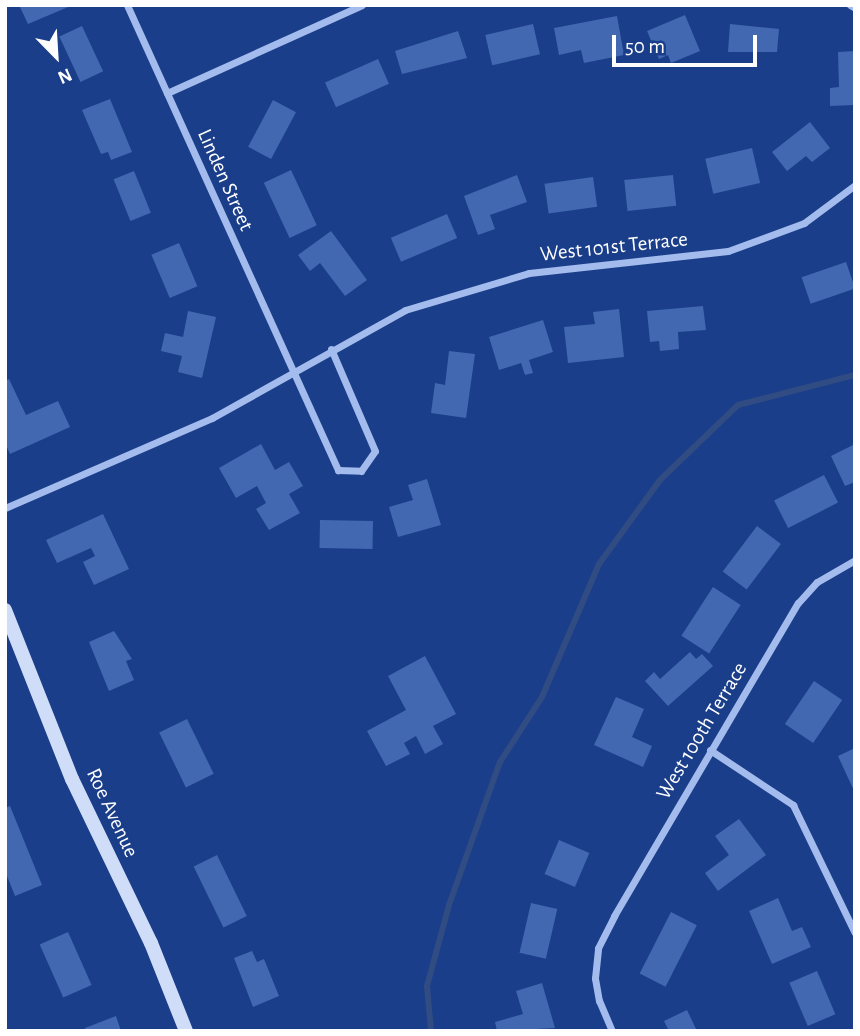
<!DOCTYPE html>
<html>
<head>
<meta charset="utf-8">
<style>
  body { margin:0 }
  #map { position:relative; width:860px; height:1036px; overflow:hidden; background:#1a3e89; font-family:"Alegreya Sans",sans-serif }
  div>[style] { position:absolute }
  .stream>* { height:6px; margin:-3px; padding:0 3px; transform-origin:3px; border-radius:3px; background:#314b83 }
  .building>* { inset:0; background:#4368b2; transform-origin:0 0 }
  .minor>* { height:7px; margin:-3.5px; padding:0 3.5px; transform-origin:3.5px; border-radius:3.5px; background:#a4bced }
  .secondary>* { height:14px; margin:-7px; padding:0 7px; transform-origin:7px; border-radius:7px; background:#d0ddf9 }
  span { translate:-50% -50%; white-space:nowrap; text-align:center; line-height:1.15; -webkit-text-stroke:5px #1a3e89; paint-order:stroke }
  .street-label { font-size:21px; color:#fff }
  .frame { position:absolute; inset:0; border:7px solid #fff; pointer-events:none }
  .north { position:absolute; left:21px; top:21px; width:70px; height:70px; -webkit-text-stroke:5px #1a3e89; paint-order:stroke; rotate:156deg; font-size:19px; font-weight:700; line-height:28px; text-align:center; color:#fff }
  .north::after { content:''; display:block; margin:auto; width:24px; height:32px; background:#fff; clip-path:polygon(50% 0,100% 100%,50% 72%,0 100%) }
  .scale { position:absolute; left:612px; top:35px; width:145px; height:32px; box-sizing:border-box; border:4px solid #fff; border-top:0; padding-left:9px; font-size:21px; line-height:24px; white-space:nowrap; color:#fff; -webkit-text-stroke:5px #1a3e89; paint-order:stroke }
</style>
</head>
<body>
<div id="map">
  <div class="stream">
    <i style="left:431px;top:1031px;width:45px;rotate:-95.1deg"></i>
    <i style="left:427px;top:986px;width:84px;rotate:-74.8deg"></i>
    <i style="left:449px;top:905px;width:152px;rotate:-70.4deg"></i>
    <i style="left:500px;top:762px;width:77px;rotate:-57.1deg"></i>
    <i style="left:542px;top:697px;width:145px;rotate:-66.8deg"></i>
    <i style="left:599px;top:564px;width:104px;rotate:-54deg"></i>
    <i style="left:660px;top:480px;width:108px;rotate:-43.9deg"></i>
    <i style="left:738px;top:405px;width:121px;rotate:-14.4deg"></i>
  </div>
  <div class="building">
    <i style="clip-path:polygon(19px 5px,73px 5px,28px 24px)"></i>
    <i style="clip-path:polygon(685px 15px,700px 51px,671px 63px,668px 55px,659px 59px,647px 31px)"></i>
    <i style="clip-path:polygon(617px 16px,624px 55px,584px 63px,581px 50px,559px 55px,554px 28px)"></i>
    <i style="left:533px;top:24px;width:31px;height:49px;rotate:77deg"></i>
    <i style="clip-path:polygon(730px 24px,779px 29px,777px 52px,728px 52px)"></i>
    <i style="left:82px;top:26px;width:50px;height:25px;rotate:65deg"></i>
    <i style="clip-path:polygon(458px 31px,467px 58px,402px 74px,395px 51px)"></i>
    <i style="clip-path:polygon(855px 51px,855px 105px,830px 106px,830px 88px,839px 87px,838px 52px)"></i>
    <i style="left:378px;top:59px;width:27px;height:58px;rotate:66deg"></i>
    <i style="clip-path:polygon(110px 99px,132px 152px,111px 160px,108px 152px,101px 154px,82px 110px)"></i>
    <i style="left:273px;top:100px;width:26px;height:53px;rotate:28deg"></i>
    <i style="clip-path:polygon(810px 122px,830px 148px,812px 162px,806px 156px,787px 171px,772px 152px)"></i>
    <i style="left:752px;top:148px;width:36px;height:48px;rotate:77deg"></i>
    <i style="left:291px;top:170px;width:61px;height:30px;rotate:65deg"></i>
    <i style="left:134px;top:171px;width:45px;height:22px;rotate:68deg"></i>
    <i style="clip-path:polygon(517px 175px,527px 202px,490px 215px,495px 229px,478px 235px,464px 196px)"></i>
    <i style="left:673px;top:175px;width:31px;height:49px;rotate:84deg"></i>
    <i style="left:593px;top:177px;width:30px;height:49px;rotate:82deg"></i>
    <i style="left:447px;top:214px;width:26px;height:61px;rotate:67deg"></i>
    <i style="clip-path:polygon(331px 231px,367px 280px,345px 296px,320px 263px,310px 271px,298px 255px)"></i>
    <i style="left:179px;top:243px;width:47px;height:30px;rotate:67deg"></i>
    <i style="left:846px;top:262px;width:28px;height:47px;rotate:71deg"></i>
    <i style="clip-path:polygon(703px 306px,706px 330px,678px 332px,679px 349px,660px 351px,659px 341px,650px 342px,647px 311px)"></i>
    <i style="clip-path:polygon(619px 309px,624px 357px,568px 363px,564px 327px,595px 324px,593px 312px)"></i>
    <i style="clip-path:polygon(188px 311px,216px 317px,202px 378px,178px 372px,182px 356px,161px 351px,165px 333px,183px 337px)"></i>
    <i style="clip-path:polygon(543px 320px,553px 352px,529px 360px,533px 373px,525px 375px,521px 363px,499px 370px,489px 337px)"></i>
    <i style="clip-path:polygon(449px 351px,475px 354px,466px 418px,431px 413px,435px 383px,445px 385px)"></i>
    <i style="clip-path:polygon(9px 379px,26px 415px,58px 401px,70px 427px,10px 454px,5px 443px,5px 381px)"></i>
    <i style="clip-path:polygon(261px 444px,275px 470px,289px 462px,303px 486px,289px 494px,300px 513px,269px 530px,256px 509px,266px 503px,257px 486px,236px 498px,219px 468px)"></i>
    <i style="clip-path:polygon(855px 444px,855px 482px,845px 486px,831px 456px)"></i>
    <i style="left:824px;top:475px;width:31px;height:56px;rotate:63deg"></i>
    <i style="clip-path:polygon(427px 479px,441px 525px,398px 537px,389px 507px,413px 500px,408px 485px)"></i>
    <i style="clip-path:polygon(103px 514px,129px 569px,94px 585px,83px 562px,95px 556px,91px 548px,57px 563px,46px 540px)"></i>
    <i style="left:320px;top:520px;width:53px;height:28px;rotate:1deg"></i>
    <i style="left:757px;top:526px;width:30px;height:57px;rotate:37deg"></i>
    <i style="left:713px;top:587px;width:33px;height:58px;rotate:33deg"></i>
    <i style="clip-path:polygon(114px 631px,132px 659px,126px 661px,134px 680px,109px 691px,89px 642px)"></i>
    <i style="clip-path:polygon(690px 652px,696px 659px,702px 654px,713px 666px,668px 706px,645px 681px,654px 672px,660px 679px)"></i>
    <i style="clip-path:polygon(425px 656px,456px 714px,433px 726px,443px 744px,425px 754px,416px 736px,404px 743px,410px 754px,386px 766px,367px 731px,406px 710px,388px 676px)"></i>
    <i style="left:814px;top:681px;width:34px;height:52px;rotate:34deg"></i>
    <i style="clip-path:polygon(616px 697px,644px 709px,632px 737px,652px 746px,643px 767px,594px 745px)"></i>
    <i style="left:187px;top:719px;width:61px;height:31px;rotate:64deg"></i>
    <i style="clip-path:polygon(855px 748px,855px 793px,838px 756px)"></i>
    <i style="clip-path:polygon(10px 806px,42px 885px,15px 896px,5px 871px,5px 808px)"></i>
    <i style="clip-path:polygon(739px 819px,766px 855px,718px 891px,705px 873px,729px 855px,715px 836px)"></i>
    <i style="left:559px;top:840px;width:33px;height:37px;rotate:23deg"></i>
    <i style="left:217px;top:855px;width:68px;height:26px;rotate:64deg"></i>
    <i style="clip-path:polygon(778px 898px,792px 931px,802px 927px,811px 947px,772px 964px,749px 911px)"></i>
    <i style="left:531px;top:903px;width:27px;height:51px;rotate:13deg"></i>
    <i style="left:671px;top:912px;width:29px;height:69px;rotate:27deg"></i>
    <i style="left:68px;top:932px;width:58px;height:31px;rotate:66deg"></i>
    <i style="clip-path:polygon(252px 951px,257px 962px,264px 959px,279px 996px,253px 1007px,234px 958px)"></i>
    <i style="left:817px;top:971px;width:47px;height:30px;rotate:67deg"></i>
    <i style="clip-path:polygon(542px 983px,555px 1028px,497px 1031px,495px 1022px,523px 1014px,516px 991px)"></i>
    <i style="clip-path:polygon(687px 1010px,697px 1031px,669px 1031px,664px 1021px)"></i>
    <i style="clip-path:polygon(116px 1016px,121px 1031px,86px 1031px,85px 1028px)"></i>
  </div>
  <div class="minor">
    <i style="left:127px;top:5px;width:511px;rotate:65.59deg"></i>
    <i style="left:338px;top:470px;width:23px;rotate:2deg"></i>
    <i style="left:361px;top:471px;width:24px;rotate:-55deg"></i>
    <i style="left:375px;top:451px;width:111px;rotate:-113.3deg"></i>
    <i style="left:850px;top:5px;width:6px;rotate:31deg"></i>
    <i style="left:167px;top:93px;width:214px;rotate:-24.3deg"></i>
    <i style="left:5px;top:508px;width:226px;rotate:-23.5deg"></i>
    <i style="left:212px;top:418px;width:221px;rotate:-29.2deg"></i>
    <i style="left:405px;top:310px;width:129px;rotate:-16.6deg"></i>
    <i style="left:529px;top:273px;width:200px;rotate:-6.3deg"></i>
    <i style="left:728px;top:251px;width:81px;rotate:-20.2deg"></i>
    <i style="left:804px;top:223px;width:64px;rotate:-36.7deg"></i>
    <i style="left:710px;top:750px;width:100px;rotate:33.5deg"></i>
    <i style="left:793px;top:805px;width:142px;rotate:64.2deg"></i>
    <i style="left:612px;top:1031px;width:33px;rotate:-113deg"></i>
    <i style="left:599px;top:1001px;width:23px;rotate:-100deg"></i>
    <i style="left:595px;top:978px;width:30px;rotate:-84deg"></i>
    <i style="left:598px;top:948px;width:36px;rotate:-63deg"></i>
    <i style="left:614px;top:916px;width:363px;rotate:-59.6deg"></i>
    <i style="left:798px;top:603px;width:28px;rotate:-48deg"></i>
    <i style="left:817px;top:582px;width:44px;rotate:-30.1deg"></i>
  </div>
  <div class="secondary">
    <i style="left:5px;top:610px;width:182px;rotate:68.4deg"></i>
    <i style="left:72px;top:779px;width:182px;rotate:64.3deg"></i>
    <i style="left:151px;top:943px;width:95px;rotate:68.3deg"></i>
  </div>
  <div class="street-label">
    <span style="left:225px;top:180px;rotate:66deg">Linden Street</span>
    <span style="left:614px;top:247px;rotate:-6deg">West 101st Terrace</span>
    <span style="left:702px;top:731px;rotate:-59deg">West 100th Terrace</span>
    <span style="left:112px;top:813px;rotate:65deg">Roe Avenue</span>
  </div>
  <div class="frame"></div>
  <div class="north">N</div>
  <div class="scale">50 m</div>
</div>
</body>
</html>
